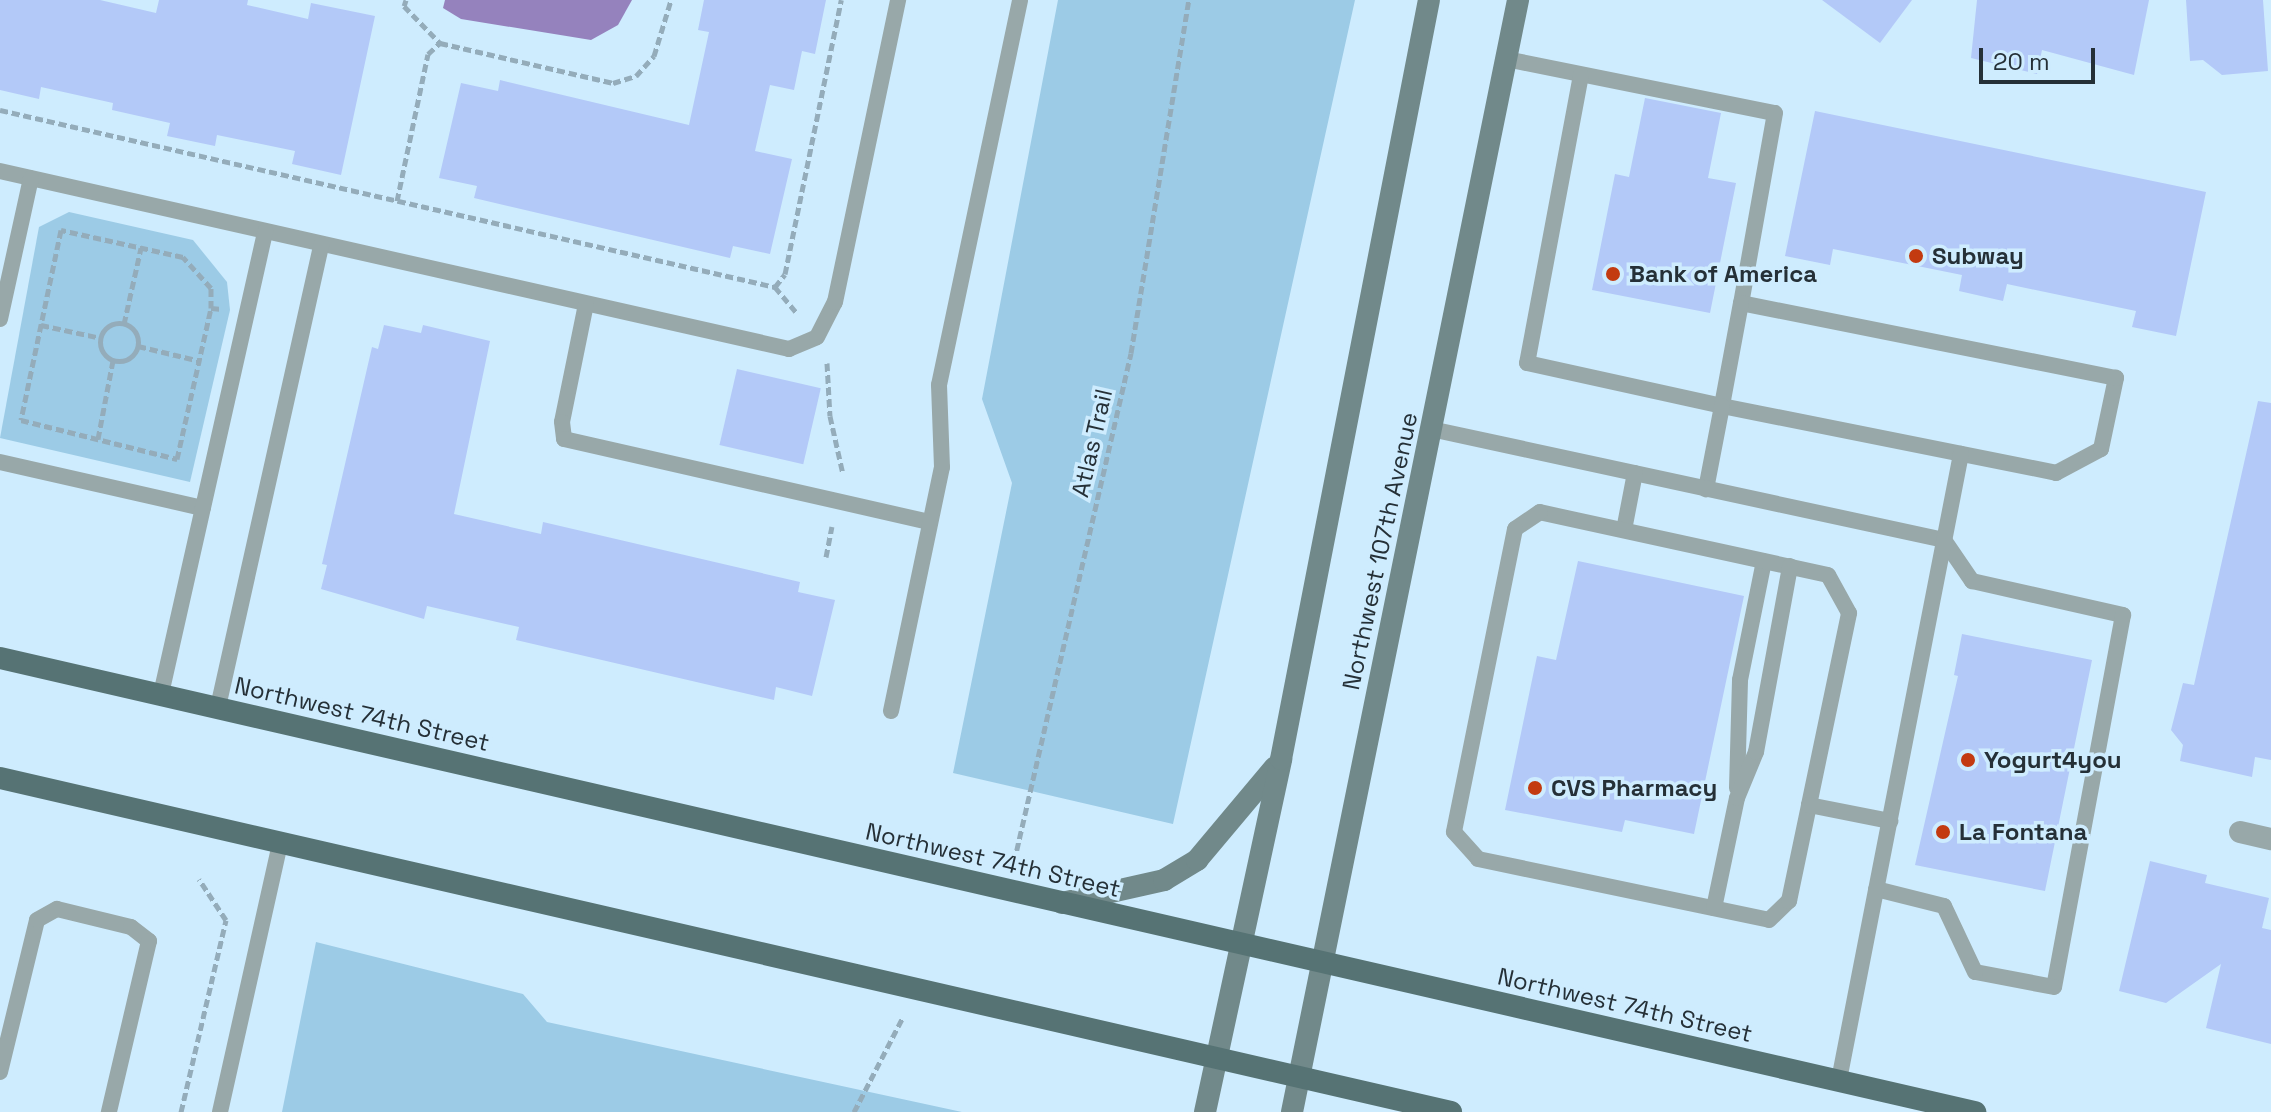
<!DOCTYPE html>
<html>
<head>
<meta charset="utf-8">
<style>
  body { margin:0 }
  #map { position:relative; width:2271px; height:1112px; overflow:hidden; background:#ceecfe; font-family:"Space Grotesk",sans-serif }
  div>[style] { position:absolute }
  .green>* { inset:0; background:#9ccbe6 }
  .water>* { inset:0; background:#9582bd }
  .building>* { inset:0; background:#b3c9f8; transform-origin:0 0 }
  .path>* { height:5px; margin-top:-2.5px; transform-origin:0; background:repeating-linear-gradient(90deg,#94acba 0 8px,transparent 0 12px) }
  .path>.ring { margin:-2.5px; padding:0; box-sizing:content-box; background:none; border:5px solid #94acba; border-radius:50% }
  .service>* { height:16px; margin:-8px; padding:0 8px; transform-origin:8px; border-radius:8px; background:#98a8a9 }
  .minor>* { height:22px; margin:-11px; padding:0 11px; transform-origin:11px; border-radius:11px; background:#98a8a9 }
  .secondary>* { height:22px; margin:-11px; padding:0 11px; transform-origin:11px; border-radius:11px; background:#71898a }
  .primary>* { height:22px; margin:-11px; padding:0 11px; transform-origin:11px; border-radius:11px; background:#567374 }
  .dots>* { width:22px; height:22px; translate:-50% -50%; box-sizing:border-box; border:4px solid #ceecfe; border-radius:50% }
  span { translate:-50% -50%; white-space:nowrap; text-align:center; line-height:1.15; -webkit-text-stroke:7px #ceecfe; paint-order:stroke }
  .poi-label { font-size:24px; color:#253037; font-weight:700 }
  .left { translate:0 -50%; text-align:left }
  .street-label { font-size:24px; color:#253037 }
  .scale { position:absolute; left:1979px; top:48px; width:116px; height:36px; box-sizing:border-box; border:4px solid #253037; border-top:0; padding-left:10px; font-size:24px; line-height:28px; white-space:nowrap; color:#253037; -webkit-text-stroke:6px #ceecfe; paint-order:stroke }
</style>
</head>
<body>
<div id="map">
  <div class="green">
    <i style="clip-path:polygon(1058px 0,1355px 0,1173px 824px,953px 773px,1012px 483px,982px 399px)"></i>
    <i style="clip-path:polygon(69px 212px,193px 240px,227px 282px,230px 310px,190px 482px,0 438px,39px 227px)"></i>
    <i style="clip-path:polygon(316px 942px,523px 994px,547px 1022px,962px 1112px,282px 1112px)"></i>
  </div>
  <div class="water">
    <i style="clip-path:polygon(445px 0,632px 0,618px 25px,591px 40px,461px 19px,443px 8px)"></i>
  </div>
  <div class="building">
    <i style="clip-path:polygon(0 0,100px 0,156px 13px,159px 0,248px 0,247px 5px,308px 19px,311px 3px,375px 16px,341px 175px,292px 164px,295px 151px,217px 135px,215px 146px,167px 136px,170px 123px,112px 110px,113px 103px,41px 87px,39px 99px,0 90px)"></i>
    <i style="clip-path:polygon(704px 0,826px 0,815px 54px,802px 51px,794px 90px,770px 85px,755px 151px,792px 159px,770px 254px,733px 246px,730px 258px,474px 198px,477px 186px,439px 178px,461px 83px,498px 91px,500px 80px,689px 125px,709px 32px,698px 30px)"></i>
    <i style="clip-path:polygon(1822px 0,1912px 0,1880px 43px)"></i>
    <i style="clip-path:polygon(1977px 0,2149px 0,2134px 75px,2042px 50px,2037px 74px,1971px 58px)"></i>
    <i style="clip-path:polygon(2186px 0,2263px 0,2268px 71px,2222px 75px,2203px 60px,2190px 61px)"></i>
    <i style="clip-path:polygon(1645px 98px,1721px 113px,1708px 178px,1736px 183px,1710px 313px,1592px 290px,1615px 174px,1629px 177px)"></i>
    <i style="clip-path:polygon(1815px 111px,2206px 192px,2176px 336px,2132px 327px,2136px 311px,2007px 284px,2003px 301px,1959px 291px,1962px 275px,1833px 249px,1830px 265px,1785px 256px)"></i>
    <i style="clip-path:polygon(384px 325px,421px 333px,423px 325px,490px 341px,454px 514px,541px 534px,543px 522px,800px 582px,798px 592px,835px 600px,812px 696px,776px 687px,774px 700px,516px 640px,519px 627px,427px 606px,424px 619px,321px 589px,327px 565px,322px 564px,372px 347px,378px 349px)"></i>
    <i style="left:737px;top:369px;width:86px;height:78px;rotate:13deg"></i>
    <i style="clip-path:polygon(2258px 401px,2271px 403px,2271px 760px,2255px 757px,2252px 777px,2180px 761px,2183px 745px,2171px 730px,2183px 683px,2194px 685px)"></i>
    <i style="clip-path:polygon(1578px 561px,1744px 596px,1694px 834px,1625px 820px,1622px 832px,1505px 810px,1537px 656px,1556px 660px)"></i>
    <i style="clip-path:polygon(1962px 634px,2092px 660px,2045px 891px,1915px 865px,1958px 676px,1954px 675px)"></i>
    <i style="clip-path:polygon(2150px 861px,2207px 875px,2205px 883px,2269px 898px,2262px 928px,2271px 930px,2271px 1044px,2206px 1028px,2221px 964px,2166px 1003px,2119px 991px)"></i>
  </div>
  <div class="path">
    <i style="left:406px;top:0;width:6px;rotate:108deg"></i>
    <i style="left:404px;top:6px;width:52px;rotate:45.8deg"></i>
    <i style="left:440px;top:43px;width:178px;rotate:13deg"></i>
    <i style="left:613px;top:83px;width:24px;rotate:-17deg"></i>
    <i style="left:636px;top:76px;width:27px;rotate:-48deg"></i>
    <i style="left:654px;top:56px;width:59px;rotate:-73.1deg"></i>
    <i style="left:0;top:110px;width:795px;rotate:12.86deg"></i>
    <i style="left:775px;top:287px;width:16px;rotate:-52deg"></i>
    <i style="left:785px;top:274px;width:280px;rotate:-78.4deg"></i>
    <i style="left:397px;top:201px;width:150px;rotate:-78.1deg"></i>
    <i style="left:428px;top:54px;width:16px;rotate:-43deg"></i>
    <i style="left:775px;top:287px;width:35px;rotate:50deg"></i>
    <i style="left:211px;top:308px;width:20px;rotate:-90deg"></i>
    <i style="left:211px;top:288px;width:42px;rotate:-132.1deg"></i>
    <i style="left:183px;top:257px;width:125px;rotate:-167.5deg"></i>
    <i style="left:61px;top:230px;width:194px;rotate:101.9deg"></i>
    <i style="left:21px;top:420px;width:161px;rotate:14deg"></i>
    <i style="left:177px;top:459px;width:155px;rotate:-77.3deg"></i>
    <i style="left:211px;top:308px;width:11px;rotate:5deg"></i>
    <i class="ring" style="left:100px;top:323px;width:33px;height:33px"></i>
    <i style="left:124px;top:324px;width:78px;rotate:-77.4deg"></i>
    <i style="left:41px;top:325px;width:61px;rotate:12.2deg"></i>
    <i style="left:138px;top:346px;width:64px;rotate:13.6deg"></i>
    <i style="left:827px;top:363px;width:53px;rotate:86.8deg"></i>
    <i style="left:830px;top:416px;width:59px;rotate:77.4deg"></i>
    <i style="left:98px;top:439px;width:80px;rotate:-79.2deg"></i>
    <i style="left:826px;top:557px;width:31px;rotate:-79deg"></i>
    <i style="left:1014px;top:862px;width:522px;rotate:-77.05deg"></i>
    <i style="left:1131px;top:353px;width:358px;rotate:-80.7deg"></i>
    <i style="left:181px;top:1112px;width:197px;rotate:-76.8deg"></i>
    <i style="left:226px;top:920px;width:49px;rotate:-123.4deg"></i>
    <i style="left:854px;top:1112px;width:107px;rotate:-62.7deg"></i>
  </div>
  <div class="service">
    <i style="left:1506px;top:59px;width:274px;rotate:11.4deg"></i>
    <i style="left:1775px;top:113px;width:193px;rotate:100.1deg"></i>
    <i style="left:1581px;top:75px;width:293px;rotate:100.6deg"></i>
    <i style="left:1527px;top:363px;width:200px;rotate:12.4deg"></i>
    <i style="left:1722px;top:406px;width:341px;rotate:11.3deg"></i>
    <i style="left:2056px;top:473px;width:51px;rotate:-28.1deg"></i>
    <i style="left:2101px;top:449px;width:73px;rotate:-78.1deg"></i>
    <i style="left:2116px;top:378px;width:382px;rotate:-168.7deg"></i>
    <i style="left:1741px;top:303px;width:105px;rotate:100.5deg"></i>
    <i style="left:1722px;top:406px;width:85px;rotate:100.9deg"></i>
    <i style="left:0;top:171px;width:809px;rotate:12.71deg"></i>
    <i style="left:789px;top:349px;width:30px;rotate:-23deg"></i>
    <i style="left:817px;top:337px;width:39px;rotate:-63deg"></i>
    <i style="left:835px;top:302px;width:309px;rotate:-78.2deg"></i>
    <i style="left:586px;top:304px;width:120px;rotate:101.5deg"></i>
    <i style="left:562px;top:422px;width:17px;rotate:83deg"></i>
    <i style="left:564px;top:439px;width:375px;rotate:12.8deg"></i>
    <i style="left:0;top:319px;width:144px;rotate:-77.6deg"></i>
    <i style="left:1431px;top:429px;width:525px;rotate:12.21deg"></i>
    <i style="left:1944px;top:540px;width:50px;rotate:55.7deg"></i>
    <i style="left:1972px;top:581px;width:155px;rotate:12.7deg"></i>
    <i style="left:2123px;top:615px;width:378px;rotate:100.5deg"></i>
    <i style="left:2054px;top:987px;width:80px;rotate:-169.2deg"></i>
    <i style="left:1975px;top:972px;width:73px;rotate:-115.2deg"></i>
    <i style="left:1944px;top:906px;width:70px;rotate:-166deg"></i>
    <i style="left:0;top:462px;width:208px;rotate:12.8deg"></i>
    <i style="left:1624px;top:530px;width:58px;rotate:-79.1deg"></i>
    <i style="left:161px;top:694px;width:474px;rotate:-77.3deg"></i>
    <i style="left:218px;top:707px;width:473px;rotate:-77.4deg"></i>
    <i style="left:891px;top:711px;width:249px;rotate:-78.2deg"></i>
    <i style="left:942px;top:467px;width:82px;rotate:-92.1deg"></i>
    <i style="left:939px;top:385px;width:393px;rotate:-78.1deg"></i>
    <i style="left:1737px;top:788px;width:108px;rotate:-88.4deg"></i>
    <i style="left:1740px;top:680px;width:121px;rotate:-78.6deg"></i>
    <i style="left:1809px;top:805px;width:196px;rotate:-78.2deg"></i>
    <i style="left:1849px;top:613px;width:43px;rotate:-118.9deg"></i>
    <i style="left:1828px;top:575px;width:295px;rotate:-167.7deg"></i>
    <i style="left:1540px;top:512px;width:30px;rotate:146deg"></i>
    <i style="left:1515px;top:529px;width:309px;rotate:101.4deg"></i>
    <i style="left:1454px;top:832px;width:36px;rotate:48deg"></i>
    <i style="left:1478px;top:859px;width:297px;rotate:11.8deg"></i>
    <i style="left:1769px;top:920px;width:28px;rotate:-44deg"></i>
    <i style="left:1789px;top:901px;width:98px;rotate:-78.2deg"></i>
    <i style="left:1809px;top:805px;width:83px;rotate:11.2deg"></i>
    <i style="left:1714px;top:908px;width:112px;rotate:-78.2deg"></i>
    <i style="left:1737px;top:798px;width:50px;rotate:-67.6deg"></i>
    <i style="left:1756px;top:752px;width:189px;rotate:-79.6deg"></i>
    <i style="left:0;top:1072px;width:156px;rotate:-76.3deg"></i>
    <i style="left:37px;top:920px;width:23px;rotate:-29deg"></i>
    <i style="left:57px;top:909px;width:76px;rotate:13.7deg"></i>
    <i style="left:131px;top:927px;width:23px;rotate:38deg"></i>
    <i style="left:149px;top:941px;width:176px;rotate:103.2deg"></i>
    <i style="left:1839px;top:1080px;width:638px;rotate:-78.97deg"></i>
    <i style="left:220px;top:1112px;width:276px;rotate:-77.4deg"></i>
  </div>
  <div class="minor">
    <i style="left:2240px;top:832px;width:32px;rotate:13deg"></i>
  </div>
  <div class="secondary">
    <i style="left:1062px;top:903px;width:105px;rotate:-12.7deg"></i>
    <i style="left:1164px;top:880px;width:39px;rotate:-31deg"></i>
    <i style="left:1197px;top:860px;width:121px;rotate:-50deg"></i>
    <i style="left:1205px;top:1112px;width:361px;rotate:-77.8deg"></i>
    <i style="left:1281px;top:759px;width:773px;rotate:-78.97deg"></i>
    <i style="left:1292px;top:1112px;width:1135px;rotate:-78.51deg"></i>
  </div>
  <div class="primary">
    <i style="left:0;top:658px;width:2027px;rotate:12.95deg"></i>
    <i style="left:0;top:778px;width:1489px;rotate:12.96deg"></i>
  </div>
  <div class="dots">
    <i style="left:1916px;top:256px;background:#c33a10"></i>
    <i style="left:1613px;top:274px;background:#c33a10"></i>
    <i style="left:1968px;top:760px;background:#c33a10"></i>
    <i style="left:1535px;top:788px;background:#c33a10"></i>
    <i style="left:1943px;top:832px;background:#c33a10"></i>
  </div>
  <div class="poi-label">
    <span class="left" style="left:1932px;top:256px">Subway</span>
    <span class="left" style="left:1629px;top:274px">Bank of America</span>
    <span class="left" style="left:1984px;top:760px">Yogurt4you</span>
    <span class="left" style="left:1551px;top:788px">CVS Pharmacy</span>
    <span class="left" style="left:1959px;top:832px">La Fontana</span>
  </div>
  <div class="street-label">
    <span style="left:1092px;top:443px;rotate:-77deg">Atlas Trail</span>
    <span style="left:1380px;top:551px;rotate:-78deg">Northwest 107th Avenue</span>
    <span style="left:362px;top:714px;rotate:13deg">Northwest 74th Street</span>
    <span style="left:993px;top:860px;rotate:13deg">Northwest 74th Street</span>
    <span style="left:1625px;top:1005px;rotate:13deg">Northwest 74th Street</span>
  </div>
  <div class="scale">20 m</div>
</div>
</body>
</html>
